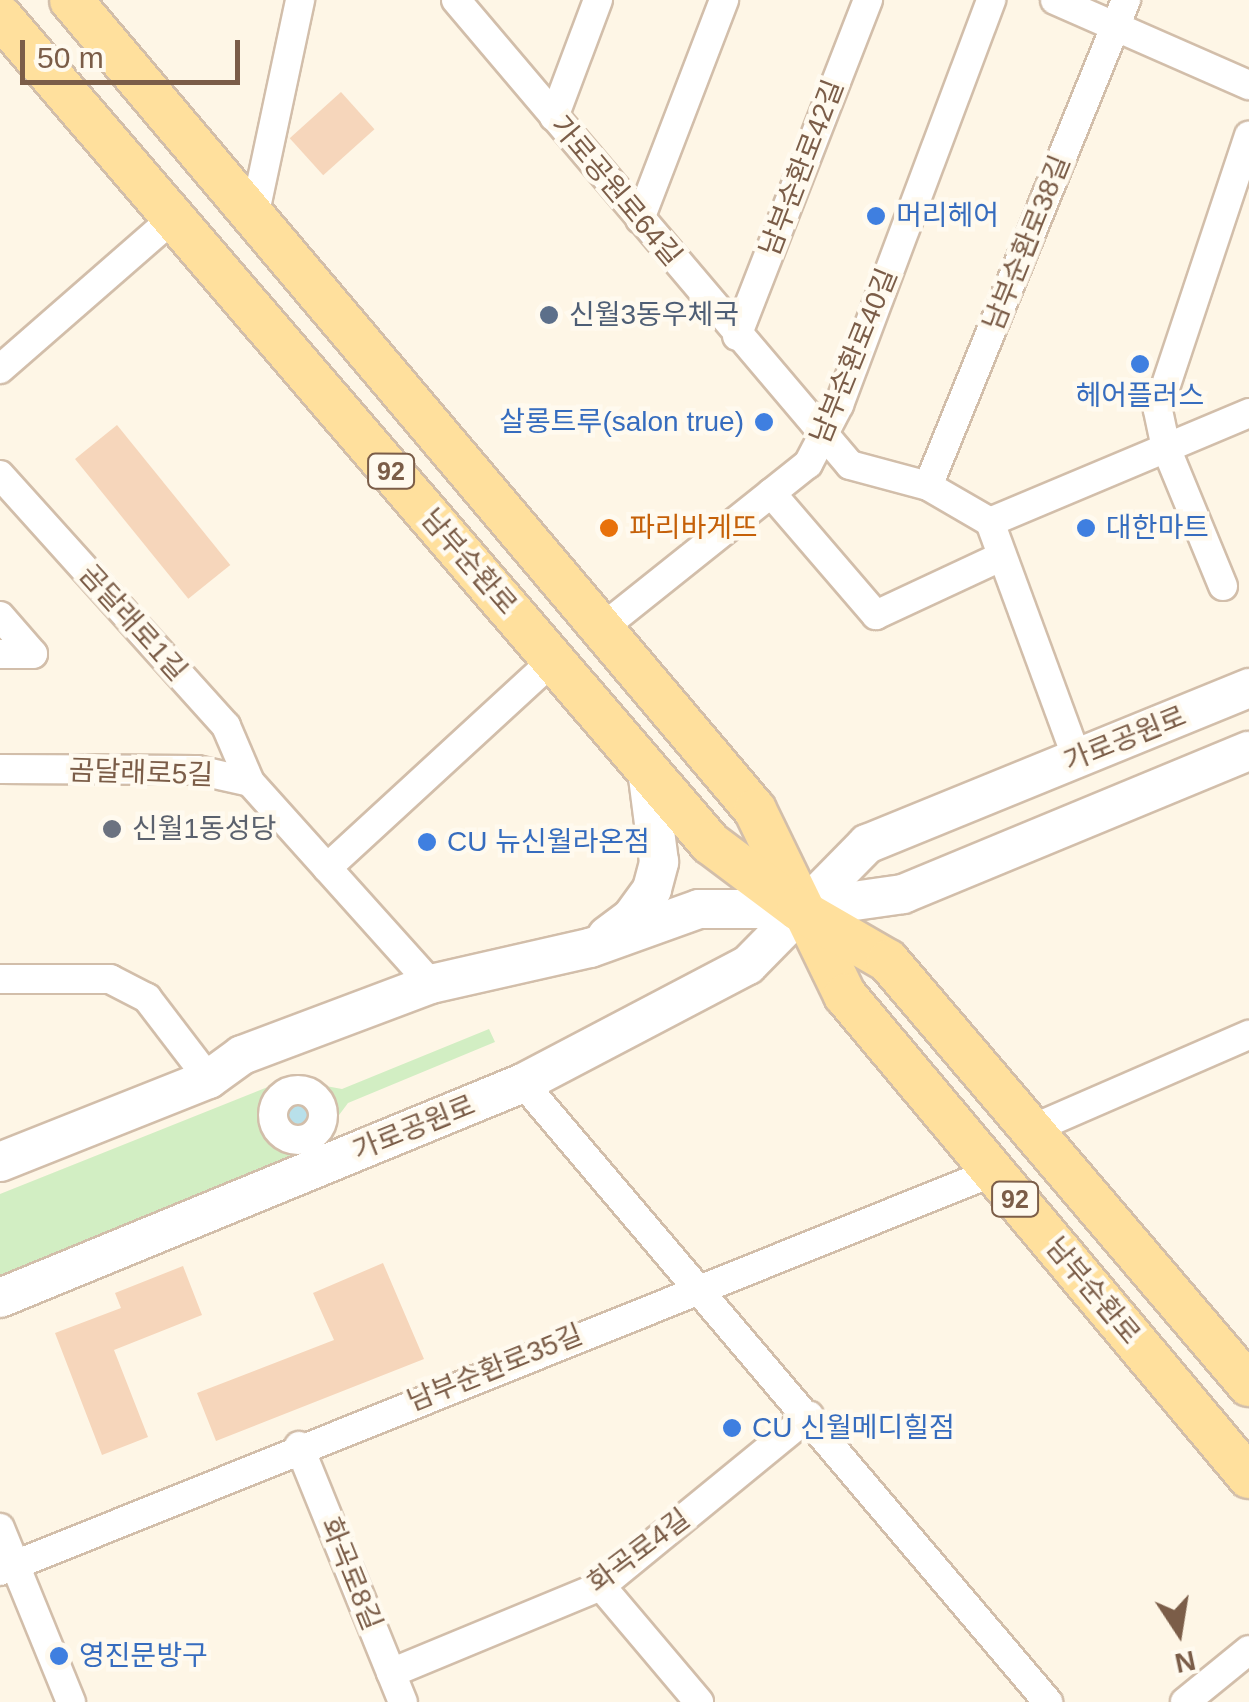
<!DOCTYPE html>
<html>
<head>
<meta charset="utf-8">
<style>
  body { margin:0 }
  #map { position:relative; width:1249px; height:1702px; overflow:hidden; background:#fef6e6; font-family:Helvetica,"Noto Sans KR",sans-serif }
  div>[style] { position:absolute }
  .green>* { inset:0; background:#d2eec3 }
  .water>* { inset:0; background:#b8e0ea }
  .round { border-radius:50% }
  .building>* { inset:0; background:#f6d6bb; transform-origin:0 0 }
  .roads { filter:drop-shadow(2px 0 #d2beaa) drop-shadow(-2px 0 #d2beaa) drop-shadow(0 2px #d2beaa) drop-shadow(0 -2px #d2beaa) }
  .street>* { height:28px; margin:-14px; padding:0 14px; transform-origin:14px; border-radius:14px; background:#fff }
  .street>.ring { margin:-14px; padding:0; box-sizing:content-box; background:none; border:28px solid #fff; border-radius:50% }
  .secondary>* { height:38px; margin:-19px; padding:0 19px; transform-origin:19px; border-radius:19px; background:#fff }
  .primary>* { height:42px; margin:-21px; padding:0 21px; transform-origin:21px; border-radius:21px; background:#ffe09d }
  .dots>* { width:28px; height:28px; translate:-50% -50%; box-sizing:border-box; border:5px solid #fffaef; border-radius:50% }
  span { translate:-50% -50%; white-space:nowrap; text-align:center; line-height:1.15; -webkit-text-stroke:9px #fffaef; paint-order:stroke }
  .shield-label span { padding:2px 8px; background:#fffaef; border:2px solid; border-radius:8px; -webkit-text-stroke-width:0 }
  .shield-label { font-size:25px; color:#7b5d48; font-weight:700 }
  .street-label { font-size:28px; color:#7b5d48 }
  .shop-label { font-size:28px; color:#366cbe }
  .left { translate:0 -50%; text-align:left }
  .right { translate:-100% -50%; text-align:right }
  .service-label { font-size:28px; color:#4e5e75 }
  .food-label { font-size:28px; color:#c56008 }
  .worship-label { font-size:28px; color:#5b616d }
  .north { position:absolute; left:1129px; top:1582px; width:100px; height:100px; -webkit-text-stroke:8px #fffaef; paint-order:stroke; rotate:168deg; font-size:28px; font-weight:700; line-height:40px; text-align:center; color:#7b5d48 }
  .north::after { content:''; display:block; margin:auto; width:35px; height:45px; background:#7b5d48; clip-path:polygon(50% 0,100% 100%,50% 72%,0 100%) }
  .scale { position:absolute; left:20px; top:40px; width:220px; height:45px; box-sizing:border-box; border:5px solid #7b5d48; border-top:0; padding-left:12px; font-size:30px; line-height:35px; white-space:nowrap; color:#7b5d48; -webkit-text-stroke:8px #fffaef; paint-order:stroke }
</style>
</head>
<body>
<div id="map">
  <div class="green">
    <i style="clip-path:polygon(489px 1029px,495px 1042px,348px 1103px,316px 1146px,0 1275px,0 1194px,288px 1079px,342px 1089px)"></i>
  </div>
  <div class="water">
    <i class="round" style="left:281px;top:1098px;width:34px;height:34px"></i>
  </div>
  <div class="building">
    <i style="left:341px;top:92px;width:50px;height:69px;rotate:48deg"></i>
    <i style="left:117px;top:425px;width:180px;height:54px;rotate:51deg"></i>
    <i style="clip-path:polygon(383px 1263px,424px 1359px,216px 1441px,197px 1393px,334px 1340px,313px 1293px)"></i>
    <i style="clip-path:polygon(183px 1266px,202px 1315px,114px 1350px,148px 1437px,102px 1455px,55px 1333px,121px 1308px,115px 1293px)"></i>
  </div>
  <div class="roads">
    <div class="street">
      <i style="left:456px;top:0;width:609px;rotate:49.72deg"></i>
      <i style="left:850px;top:465px;width:81px;rotate:15.1deg"></i>
      <i style="left:928px;top:486px;width:72px;rotate:30.1deg"></i>
      <i style="left:990px;top:522px;width:252px;rotate:69.8deg"></i>
      <i style="left:1055px;top:0;width:212px;rotate:23.7deg"></i>
      <i style="left:554px;top:117px;width:125px;rotate:-69.4deg"></i>
      <i style="left:254px;top:217px;width:222px;rotate:-78deg"></i>
      <i style="left:640px;top:219px;width:235px;rotate:-69deg"></i>
      <i style="left:737px;top:336px;width:361px;rotate:-68.7deg"></i>
      <i style="left:0;top:369px;width:230px;rotate:-41.1deg"></i>
      <i style="left:0;top:475px;width:338px;rotate:48deg"></i>
      <i style="left:226px;top:726px;width:61px;rotate:66.8deg"></i>
      <i style="left:928px;top:486px;width:525px;rotate:-67.83deg"></i>
      <i style="left:771px;top:493px;width:161px;rotate:49.3deg"></i>
      <i style="left:876px;top:615px;width:135px;rotate:-25deg"></i>
      <i style="left:990px;top:522px;width:281px;rotate:-22.8deg"></i>
      <i style="left:1223px;top:586px;width:149px;rotate:-112.4deg"></i>
      <i style="left:1166px;top:448px;width:40px;rotate:-102deg"></i>
      <i style="left:1158px;top:409px;width:288px;rotate:-71.6deg"></i>
      <i style="left:0;top:616px;width:50px;rotate:49deg"></i>
      <i style="left:33px;top:654px;width:33px;rotate:180deg"></i>
      <i style="left:601px;top:629px;width:265px;rotate:-38.6deg"></i>
      <i style="left:808px;top:464px;width:67px;rotate:-62.3deg"></i>
      <i style="left:839px;top:405px;width:433px;rotate:-69.4deg"></i>
      <i style="left:0;top:769px;width:197px;rotate:0.3deg"></i>
      <i style="left:197px;top:770px;width:54px;rotate:12.8deg"></i>
      <i style="left:250px;top:782px;width:271px;rotate:48.1deg"></i>
      <i style="left:327px;top:868px;width:307px;rotate:-42.6deg"></i>
      <i style="left:0;top:979px;width:110px"></i>
      <i style="left:110px;top:979px;width:42px;rotate:27.2deg"></i>
      <i style="left:147px;top:998px;width:102px;rotate:52.6deg"></i>
      <i style="left:523px;top:1083px;width:812px;rotate:49.7deg"></i>
      <i class="ring" style="left:273px;top:1090px;width:22px;height:22px"></i>
      <i style="left:1030px;top:1130px;width:239px;rotate:-23.5deg"></i>
      <i style="left:299px;top:1446px;width:276px;rotate:67.9deg"></i>
      <i style="left:0;top:1528px;width:188px;rotate:67.8deg"></i>
      <i style="left:0;top:1571px;width:1070px;rotate:-21.89deg"></i>
      <i style="left:601px;top:1586px;width:152px;rotate:49.8deg"></i>
      <i style="left:391px;top:1673px;width:227px;rotate:-22.5deg"></i>
      <i style="left:601px;top:1586px;width:269px;rotate:-39.3deg"></i>
      <i style="left:1185px;top:1702px;width:82px;rotate:-39.1deg"></i>
    </div>
    <div class="secondary">
      <i style="left:607px;top:936px;width:31px;rotate:-37deg"></i>
      <i style="left:632px;top:917px;width:34px;rotate:-54deg"></i>
      <i style="left:652px;top:889px;width:28px;rotate:-75deg"></i>
      <i style="left:659px;top:862px;width:93px;rotate:-97.4deg"></i>
      <i style="left:0;top:1162px;width:225px;rotate:-21.7deg"></i>
      <i style="left:209px;top:1079px;width:41px;rotate:-36deg"></i>
      <i style="left:242px;top:1055px;width:202px;rotate:-20.6deg"></i>
      <i style="left:431px;top:984px;width:163px;rotate:-12.8deg"></i>
      <i style="left:590px;top:948px;width:116px;rotate:-19.7deg"></i>
      <i style="left:699px;top:909px;width:99px"></i>
      <i style="left:798px;top:909px;width:106px;rotate:-8.1deg"></i>
      <i style="left:903px;top:894px;width:374px;rotate:-22.5deg"></i>
      <i style="left:0;top:1298px;width:565px;rotate:-22.35deg"></i>
      <i style="left:523px;top:1083px;width:254px;rotate:-27.7deg"></i>
      <i style="left:748px;top:965px;width:170px;rotate:-45.5deg"></i>
      <i style="left:867px;top:844px;width:413px;rotate:-22.2deg"></i>
    </div>
    <div class="primary">
      <i style="left:71px;top:0;width:1060px;rotate:49.82deg"></i>
      <i style="left:755px;top:810px;width:206px;rotate:64.1deg"></i>
      <i style="left:845px;top:995px;width:629px;rotate:50.03deg"></i>
      <i style="left:0;top:16px;width:1090px;rotate:49.35deg"></i>
      <i style="left:710px;top:843px;width:110px;rotate:36.9deg"></i>
      <i style="left:798px;top:909px;width:104px;rotate:30deg"></i>
      <i style="left:888px;top:961px;width:557px;rotate:49.59deg"></i>
    </div>
  </div>
  <div class="dots">
    <i style="left:876px;top:216px;background:#3f7fe0"></i>
    <i style="left:549px;top:315px;background:#5c6f8a"></i>
    <i style="left:1140px;top:364px;background:#3f7fe0"></i>
    <i style="left:764px;top:422px;background:#3f7fe0"></i>
    <i style="left:609px;top:528px;background:#e8710a"></i>
    <i style="left:1086px;top:528px;background:#3f7fe0"></i>
    <i style="left:112px;top:829px;background:#6b7280"></i>
    <i style="left:427px;top:842px;background:#3f7fe0"></i>
    <i style="left:732px;top:1428px;background:#3f7fe0"></i>
    <i style="left:59px;top:1656px;background:#3f7fe0"></i>
  </div>
  <div class="shield-label">
    <span style="left:391px;top:471px">92</span>
    <span style="left:1015px;top:1199px">92</span>
  </div>
  <div class="street-label">
    <span style="left:802px;top:168px;rotate:-69deg">남부순환로42길</span>
    <span style="left:616px;top:191px;rotate:50deg">가로공원로64길</span>
    <span style="left:1027px;top:243px;rotate:-68deg">남부순환로38길</span>
    <span style="left:854px;top:356px;rotate:-68deg">남부순환로40길</span>
    <span style="left:469px;top:562px;rotate:49deg">남부순환로</span>
    <span style="left:133px;top:623px;rotate:48deg">곰달래로1길</span>
    <span style="left:1125px;top:739px;rotate:-22deg">가로공원로</span>
    <span style="left:141px;top:773px;rotate:2deg">곰달래로5길</span>
    <span style="left:414px;top:1128px;rotate:-22deg">가로공원로</span>
    <span style="left:1093px;top:1291px;rotate:50deg">남부순환로</span>
    <span style="left:495px;top:1368px;rotate:-22deg">남부순환로35길</span>
    <span style="left:639px;top:1551px;rotate:-37deg">화곡로4길</span>
    <span style="left:351px;top:1574px;rotate:68deg">화곡로8길</span>
  </div>
  <div class="shop-label">
    <span class="left" style="left:896px;top:216px">머리헤어</span>
    <span style="left:1140px;top:396px">헤어플러스</span>
    <span class="right" style="left:744px;top:422px">살롱트루(salon true)</span>
    <span class="left" style="left:1106px;top:528px">대한마트</span>
    <span class="left" style="left:447px;top:842px">CU 뉴신월라온점</span>
    <span class="left" style="left:752px;top:1428px">CU 신월메디힐점</span>
    <span class="left" style="left:79px;top:1656px">영진문방구</span>
  </div>
  <div class="service-label">
    <span class="left" style="left:569px;top:315px">신월3동우체국</span>
  </div>
  <div class="food-label">
    <span class="left" style="left:629px;top:528px">파리바게뜨</span>
  </div>
  <div class="worship-label">
    <span class="left" style="left:132px;top:829px">신월1동성당</span>
  </div>
  <div class="north">N</div>
  <div class="scale">50 m</div>
</div>
</body>
</html>
